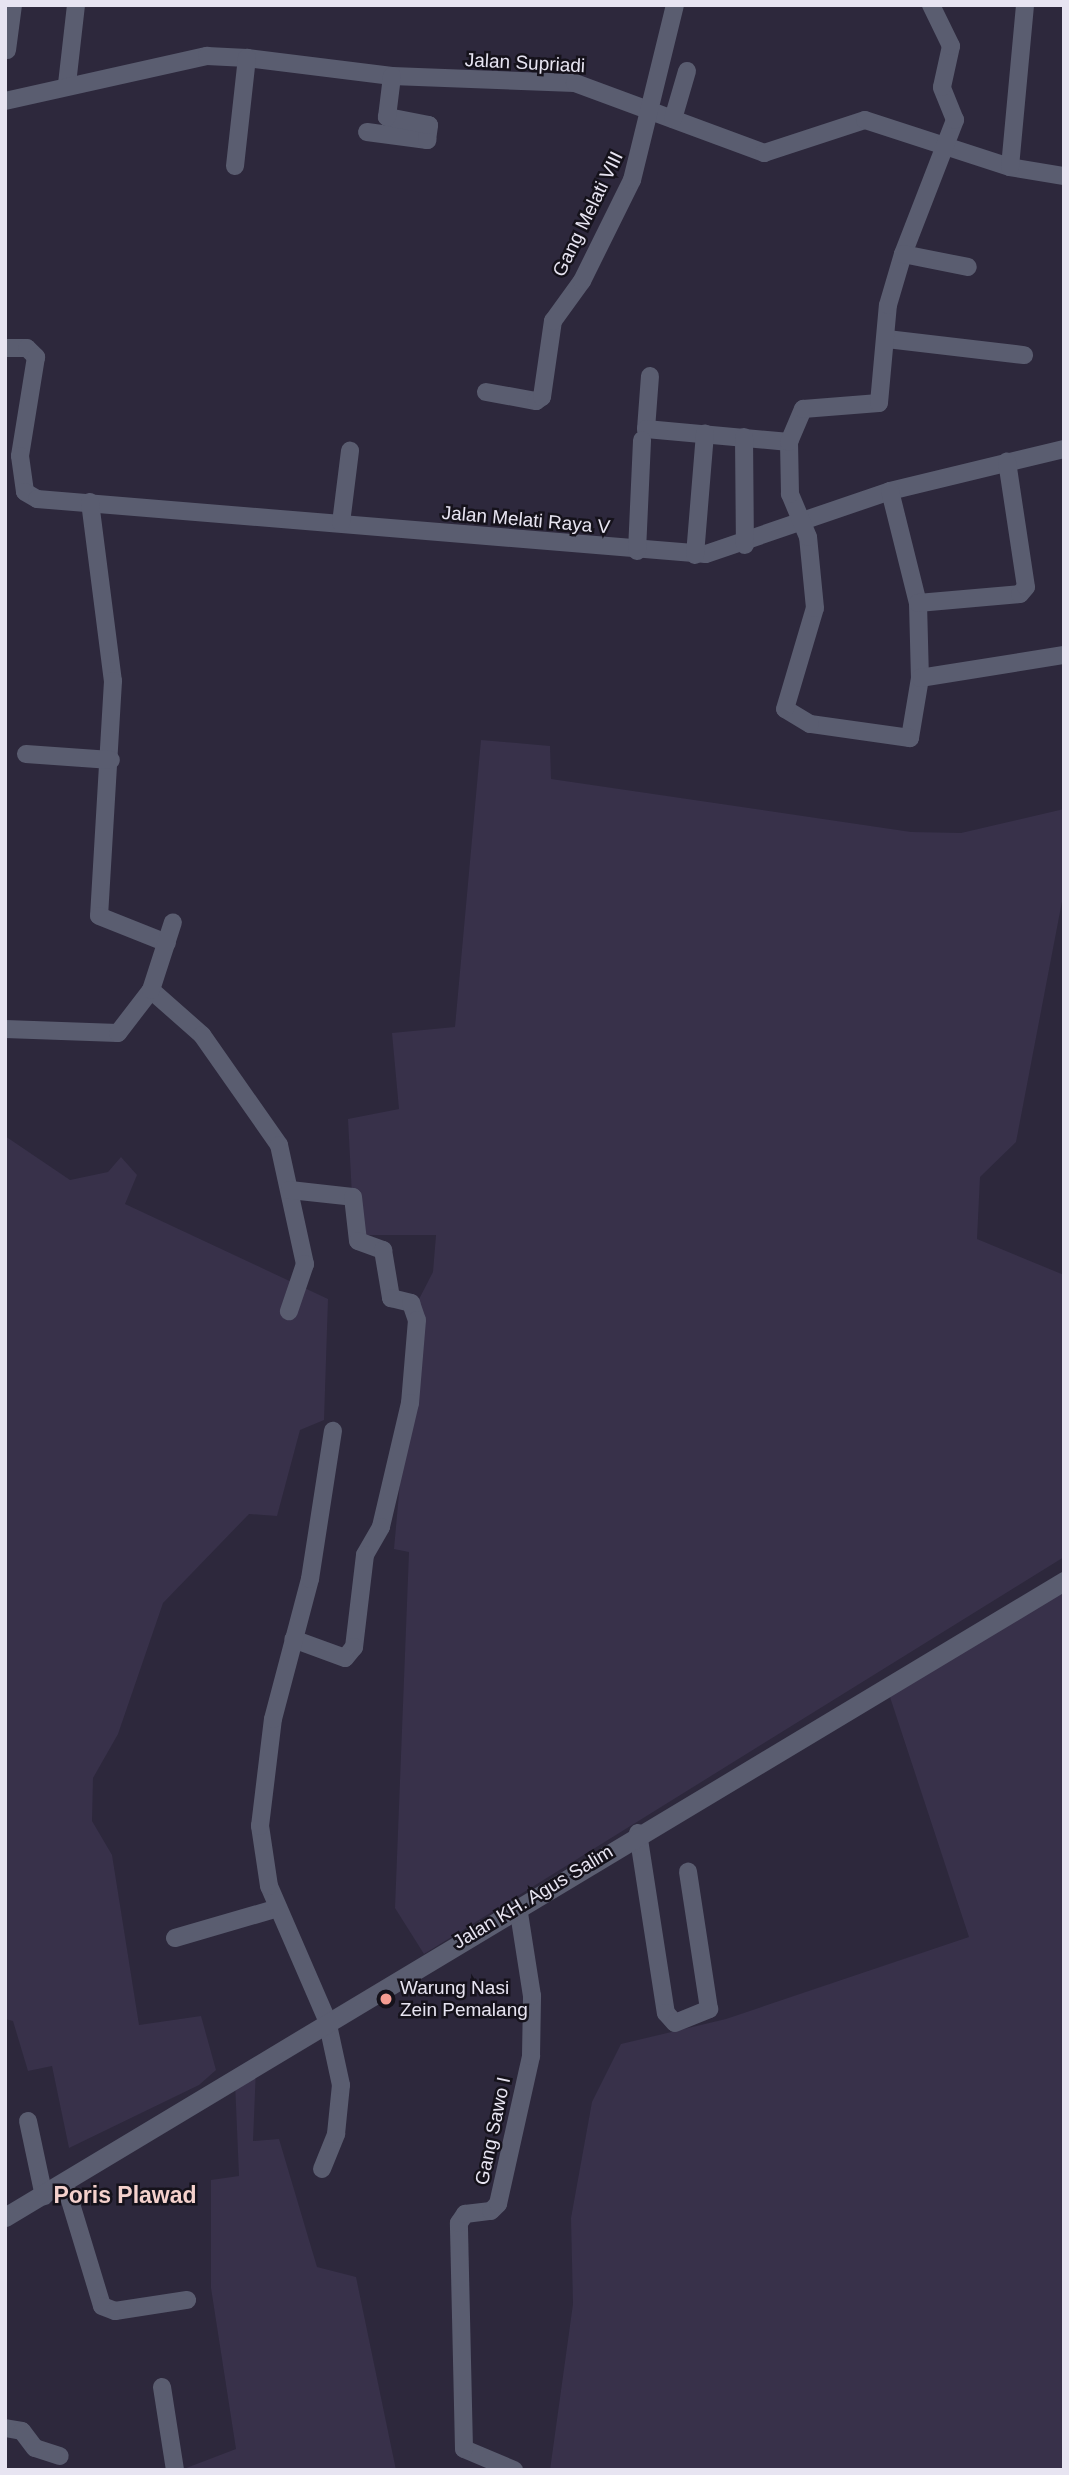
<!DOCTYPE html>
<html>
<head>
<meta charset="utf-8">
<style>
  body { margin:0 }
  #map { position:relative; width:1069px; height:2475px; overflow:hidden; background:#2d283c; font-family:Helvetica,sans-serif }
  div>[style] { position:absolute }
  .built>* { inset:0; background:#38314a }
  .minor>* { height:18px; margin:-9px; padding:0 9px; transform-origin:9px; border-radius:9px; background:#5a5d70 }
  .tertiary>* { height:19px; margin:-9.5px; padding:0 9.5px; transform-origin:9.5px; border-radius:9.5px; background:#5a5d70 }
  .dots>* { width:19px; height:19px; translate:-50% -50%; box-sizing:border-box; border:4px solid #15121b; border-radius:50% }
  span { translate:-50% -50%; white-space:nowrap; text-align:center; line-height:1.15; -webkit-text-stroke:5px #15121b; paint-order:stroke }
  .street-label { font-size:19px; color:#e7e4f1 }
  .poi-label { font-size:19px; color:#e7e4f1 }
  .left { translate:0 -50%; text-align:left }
  .quarter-label { font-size:23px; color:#f4d1cc; font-weight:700 }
  .frame { position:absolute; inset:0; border:7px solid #e7e4f1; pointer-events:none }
</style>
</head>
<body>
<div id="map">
  <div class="built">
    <i style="clip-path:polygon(481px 740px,550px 746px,551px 779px,911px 832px,961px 833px,1064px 809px,1064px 891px,1016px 1142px,980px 1177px,977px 1239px,1064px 1275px,1064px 1557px,424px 1954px,395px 1908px,409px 1552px,394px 1549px,416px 1305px,433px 1272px,436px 1235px,354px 1235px,348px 1119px,399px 1109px,392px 1033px,455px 1027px)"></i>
    <i style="clip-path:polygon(5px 1136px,70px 1180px,108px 1172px,121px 1157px,137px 1175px,125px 1204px,328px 1299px,324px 1420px,300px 1430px,277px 1516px,249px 1514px,163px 1603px,118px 1734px,93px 1778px,92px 1821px,112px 1855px,139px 2025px,201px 2016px,216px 2070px,199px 2085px,69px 2148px,52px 2066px,28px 2071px,13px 2021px,5px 2019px)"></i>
    <i style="clip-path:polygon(1064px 1580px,1064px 2470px,550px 2470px,573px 2304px,571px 2218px,592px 2102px,621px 2044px,726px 2019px,969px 1937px,889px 1694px)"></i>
    <i style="clip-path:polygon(256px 2068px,253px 2141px,279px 2139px,317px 2267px,356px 2277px,396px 2470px,181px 2470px,236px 2449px,211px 2288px,211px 2180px,239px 2176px,235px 2082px)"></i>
  </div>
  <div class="minor">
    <i style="left:7px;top:50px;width:45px;rotate:-82.4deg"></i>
    <i style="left:67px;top:84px;width:80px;rotate:-83.5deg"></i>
    <i style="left:5px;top:101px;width:207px;rotate:-12.6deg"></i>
    <i style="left:207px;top:56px;width:40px;rotate:2.9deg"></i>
    <i style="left:247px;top:58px;width:146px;rotate:7.1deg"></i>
    <i style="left:392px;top:76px;width:183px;rotate:2.2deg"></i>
    <i style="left:575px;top:83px;width:202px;rotate:20.3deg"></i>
    <i style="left:764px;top:153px;width:106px;rotate:-18.1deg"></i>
    <i style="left:865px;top:120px;width:152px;rotate:18deg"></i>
    <i style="left:1010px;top:167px;width:55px;rotate:9.5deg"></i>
    <i style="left:673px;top:119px;width:50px;rotate:-73.7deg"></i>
    <i style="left:367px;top:132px;width:61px;rotate:7.6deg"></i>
    <i style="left:427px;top:140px;width:15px;rotate:-82deg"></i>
    <i style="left:429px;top:125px;width:43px;rotate:-169.2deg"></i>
    <i style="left:387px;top:117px;width:41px;rotate:-83deg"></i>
    <i style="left:235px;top:166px;width:109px;rotate:-83.7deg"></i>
    <i style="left:1010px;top:167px;width:163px;rotate:-84.7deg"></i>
    <i style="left:903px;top:254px;width:144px;rotate:-68.8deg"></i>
    <i style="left:955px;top:120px;width:35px;rotate:-112deg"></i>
    <i style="left:942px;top:87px;width:42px;rotate:-77.6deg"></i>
    <i style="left:951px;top:46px;width:46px;rotate:-116deg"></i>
    <i style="left:887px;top:339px;width:138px;rotate:6.7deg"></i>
    <i style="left:5px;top:348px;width:22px"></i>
    <i style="left:27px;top:348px;width:13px;rotate:45deg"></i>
    <i style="left:36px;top:357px;width:100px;rotate:99.2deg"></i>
    <i style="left:20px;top:456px;width:36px;rotate:82deg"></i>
    <i style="left:25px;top:492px;width:14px;rotate:30deg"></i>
    <i style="left:37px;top:499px;width:671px;rotate:4.7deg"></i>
    <i style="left:706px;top:554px;width:194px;rotate:-18.9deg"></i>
    <i style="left:890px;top:491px;width:179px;rotate:-13.6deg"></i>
    <i style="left:650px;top:376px;width:53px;rotate:94.3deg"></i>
    <i style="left:646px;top:429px;width:144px;rotate:5.2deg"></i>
    <i style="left:486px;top:392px;width:51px;rotate:10.2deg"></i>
    <i style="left:536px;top:401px;width:7px;rotate:-34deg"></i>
    <i style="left:542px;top:397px;width:77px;rotate:-81.8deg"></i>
    <i style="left:553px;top:321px;width:49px;rotate:-54.1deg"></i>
    <i style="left:582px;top:281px;width:113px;rotate:-63.7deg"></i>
    <i style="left:632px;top:180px;width:180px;rotate:-76.2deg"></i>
    <i style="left:744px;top:437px;width:108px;rotate:89.5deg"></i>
    <i style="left:890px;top:491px;width:115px;rotate:76deg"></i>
    <i style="left:918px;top:603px;width:75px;rotate:88.5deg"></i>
    <i style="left:920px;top:678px;width:61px;rotate:99.5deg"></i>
    <i style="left:910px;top:738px;width:101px;rotate:-172deg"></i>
    <i style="left:810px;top:724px;width:29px;rotate:-149deg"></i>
    <i style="left:785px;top:709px;width:105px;rotate:-73.5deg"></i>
    <i style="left:815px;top:608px;width:71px;rotate:-95.6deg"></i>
    <i style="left:808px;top:537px;width:47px;rotate:-112.7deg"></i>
    <i style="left:790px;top:494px;width:52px;rotate:-91.1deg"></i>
    <i style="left:789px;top:442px;width:36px;rotate:-67deg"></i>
    <i style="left:803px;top:409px;width:76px;rotate:-4.5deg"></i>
    <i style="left:879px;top:403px;width:98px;rotate:-84.8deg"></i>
    <i style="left:888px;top:305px;width:53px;rotate:-73.6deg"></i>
    <i style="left:903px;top:254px;width:66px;rotate:11.3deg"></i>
    <i style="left:90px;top:502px;width:180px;rotate:82.7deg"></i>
    <i style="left:113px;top:681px;width:235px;rotate:93.4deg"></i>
    <i style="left:99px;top:916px;width:73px;rotate:21.7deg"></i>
    <i style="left:341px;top:523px;width:73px;rotate:-82.9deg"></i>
    <i style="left:637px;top:551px;width:111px;rotate:-87.4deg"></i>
    <i style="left:695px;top:555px;width:122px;rotate:-85.3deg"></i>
    <i style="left:918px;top:603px;width:102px;rotate:-5deg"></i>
    <i style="left:1020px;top:594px;width:9px;rotate:-49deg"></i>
    <i style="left:1026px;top:587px;width:127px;rotate:-98.6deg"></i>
    <i style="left:920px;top:678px;width:146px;rotate:-9.1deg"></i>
    <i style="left:26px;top:754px;width:85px;rotate:4deg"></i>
    <i style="left:151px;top:990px;width:68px;rotate:41.4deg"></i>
    <i style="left:202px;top:1035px;width:134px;rotate:55deg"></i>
    <i style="left:279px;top:1145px;width:122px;rotate:77.7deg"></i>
    <i style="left:305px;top:1264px;width:50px;rotate:108.8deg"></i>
    <i style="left:5px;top:1029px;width:113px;rotate:2deg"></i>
    <i style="left:118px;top:1033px;width:54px;rotate:-52.5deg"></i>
    <i style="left:151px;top:990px;width:71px;rotate:-72.1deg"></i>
    <i style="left:290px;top:1190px;width:63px;rotate:6.3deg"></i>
    <i style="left:353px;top:1197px;width:44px;rotate:83.5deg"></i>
    <i style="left:358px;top:1241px;width:27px;rotate:20deg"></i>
    <i style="left:383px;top:1250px;width:49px;rotate:80.5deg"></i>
    <i style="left:391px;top:1298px;width:21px;rotate:14deg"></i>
    <i style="left:411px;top:1303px;width:18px;rotate:71deg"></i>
    <i style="left:417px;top:1320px;width:83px;rotate:94.8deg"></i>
    <i style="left:410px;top:1403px;width:127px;rotate:103.2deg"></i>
    <i style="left:381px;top:1527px;width:32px;rotate:120deg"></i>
    <i style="left:365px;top:1555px;width:93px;rotate:96.8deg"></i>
    <i style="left:354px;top:1647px;width:14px;rotate:129deg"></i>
    <i style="left:345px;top:1658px;width:55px;rotate:-159.9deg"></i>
    <i style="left:638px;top:1833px;width:182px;rotate:81.2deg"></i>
    <i style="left:666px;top:2013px;width:13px;rotate:48deg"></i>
    <i style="left:675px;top:2023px;width:37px;rotate:-22deg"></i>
    <i style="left:709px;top:2009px;width:139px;rotate:-98.7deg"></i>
    <i style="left:175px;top:1938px;width:107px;rotate:-16.2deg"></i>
    <i style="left:28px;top:2121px;width:77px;rotate:78deg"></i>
    <i style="left:322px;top:2169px;width:38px;rotate:-68deg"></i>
    <i style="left:336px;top:2134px;width:49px;rotate:-84.2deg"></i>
    <i style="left:341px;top:2085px;width:66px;rotate:-102.2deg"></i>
    <i style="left:327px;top:2020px;width:146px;rotate:-113.4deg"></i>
    <i style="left:269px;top:1886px;width:61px;rotate:-98.5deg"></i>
    <i style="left:260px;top:1826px;width:108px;rotate:-83.1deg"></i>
    <i style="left:273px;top:1719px;width:145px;rotate:-75.2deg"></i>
    <i style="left:310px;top:1579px;width:150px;rotate:-81.2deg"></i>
    <i style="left:65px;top:2184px;width:127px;rotate:73.1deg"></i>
    <i style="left:102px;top:2306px;width:14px;rotate:21deg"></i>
    <i style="left:115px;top:2311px;width:73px;rotate:-8.7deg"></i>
    <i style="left:162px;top:2387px;width:84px;rotate:81.1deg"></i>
    <i style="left:5px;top:2428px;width:17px;rotate:10deg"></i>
    <i style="left:22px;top:2431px;width:21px;rotate:53deg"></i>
    <i style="left:35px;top:2448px;width:26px;rotate:18deg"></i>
    <i style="left:514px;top:2470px;width:54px;rotate:-157.2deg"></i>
    <i style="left:464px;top:2449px;width:226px;rotate:-91.3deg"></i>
    <i style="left:459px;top:2223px;width:11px;rotate:-56deg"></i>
    <i style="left:465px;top:2214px;width:26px;rotate:-7deg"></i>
    <i style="left:491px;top:2211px;width:10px;rotate:-45deg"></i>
    <i style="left:498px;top:2204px;width:152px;rotate:-77.4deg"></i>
    <i style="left:531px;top:2056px;width:60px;rotate:-89deg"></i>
    <i style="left:532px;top:1996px;width:90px;rotate:-98.9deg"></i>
  </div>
  <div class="tertiary">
    <i style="left:5px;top:2217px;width:1235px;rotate:-30.99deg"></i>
  </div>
  <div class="dots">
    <i style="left:386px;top:1999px;background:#f59c92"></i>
  </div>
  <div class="street-label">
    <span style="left:525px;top:63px;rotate:3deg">Jalan Supriadi</span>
    <span style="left:588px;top:214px;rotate:-64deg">Gang Melati VIII</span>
    <span style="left:526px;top:520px;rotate:5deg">Jalan Melati Raya V</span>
    <span style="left:533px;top:1897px;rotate:-31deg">Jalan KH. Agus Salim</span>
    <span style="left:493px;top:2131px;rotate:-78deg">Gang Sawo I</span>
  </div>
  <div class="poi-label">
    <span class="left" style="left:400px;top:1999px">Warung Nasi<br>Zein Pemalang</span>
  </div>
  <div class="quarter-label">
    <span style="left:125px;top:2195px">Poris Plawad</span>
  </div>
  <div class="frame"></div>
</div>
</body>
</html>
